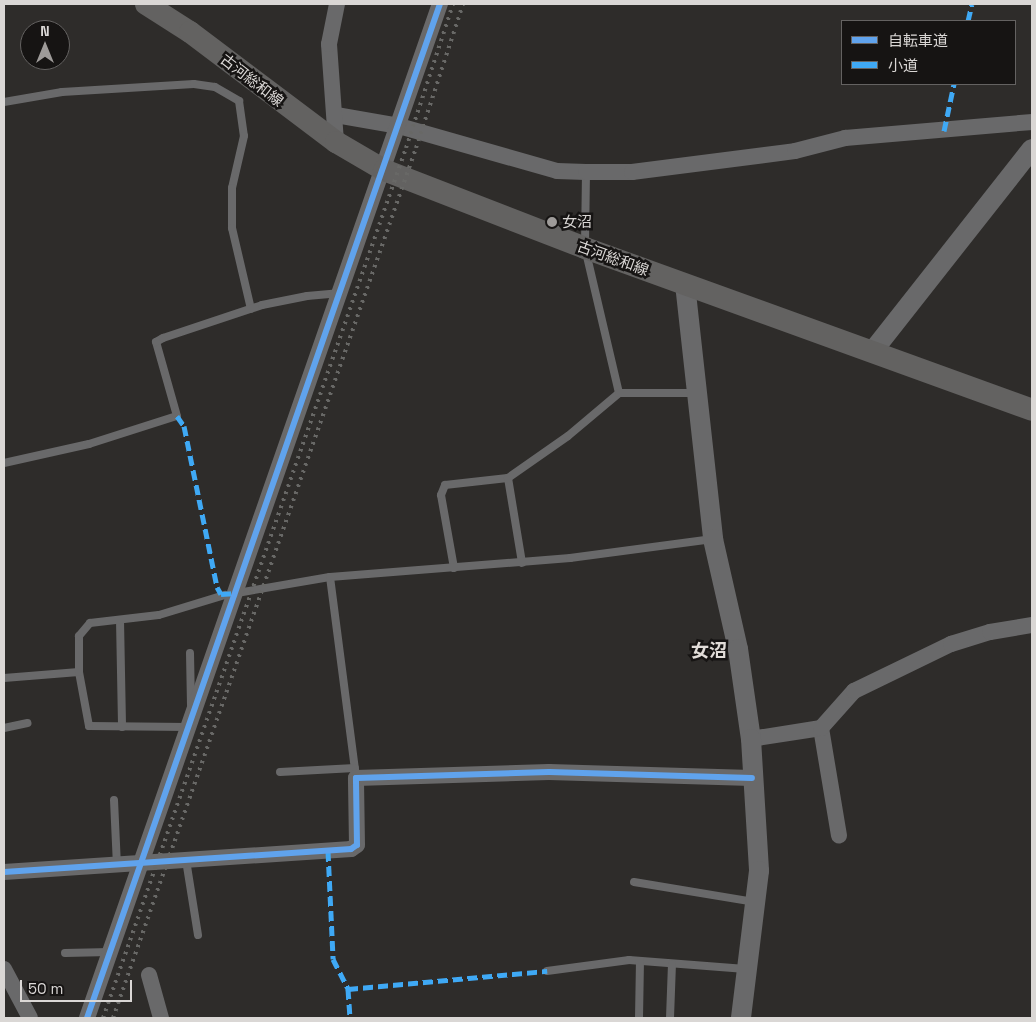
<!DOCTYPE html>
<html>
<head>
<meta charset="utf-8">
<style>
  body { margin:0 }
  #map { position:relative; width:1036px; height:1022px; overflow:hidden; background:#2e2c2a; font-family:"Space Grotesk","Noto Sans JP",sans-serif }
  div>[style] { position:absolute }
  .service>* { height:8px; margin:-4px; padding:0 4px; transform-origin:4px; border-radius:4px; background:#69696a }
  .minor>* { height:16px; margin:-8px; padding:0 8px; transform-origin:8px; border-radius:8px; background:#69696a }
  .tertiary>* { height:20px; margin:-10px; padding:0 10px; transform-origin:10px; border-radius:10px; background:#69696a }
  .secondary>* { height:22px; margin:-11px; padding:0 11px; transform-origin:11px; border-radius:11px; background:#636261 }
  .rail>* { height:4px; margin-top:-2px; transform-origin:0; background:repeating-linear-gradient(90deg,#686866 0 2.5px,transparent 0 7.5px) }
  .quiet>* { height:5px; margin-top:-2.5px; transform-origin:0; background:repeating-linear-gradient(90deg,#3fa9f5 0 10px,transparent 0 15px) }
  .cycleway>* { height:6px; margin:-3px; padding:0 3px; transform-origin:3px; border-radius:3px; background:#60a3ed }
  .dots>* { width:14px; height:14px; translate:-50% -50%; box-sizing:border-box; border:2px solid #161413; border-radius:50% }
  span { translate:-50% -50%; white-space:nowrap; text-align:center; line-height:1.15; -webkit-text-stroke:5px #161413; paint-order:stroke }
  .street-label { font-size:15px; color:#dad7d5 }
  .poi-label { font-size:15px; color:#dad7d5 }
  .left { translate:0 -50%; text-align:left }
  .quarter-label { font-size:18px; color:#e1dcd8; font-weight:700 }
  .frame { position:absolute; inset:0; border:5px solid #dad7d5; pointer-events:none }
  .legend { position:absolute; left:841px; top:20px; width:175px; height:65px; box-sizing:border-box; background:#161413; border:1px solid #646261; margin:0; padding:6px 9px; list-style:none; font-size:15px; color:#dad7d5 }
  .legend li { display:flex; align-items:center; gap:10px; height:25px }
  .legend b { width:25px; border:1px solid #646261 }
  .north { position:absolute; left:20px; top:20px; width:50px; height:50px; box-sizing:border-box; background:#161413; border:1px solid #646261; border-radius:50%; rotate:0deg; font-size:14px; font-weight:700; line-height:20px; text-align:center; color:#dad7d5 }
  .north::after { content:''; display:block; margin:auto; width:18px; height:22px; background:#9e9b99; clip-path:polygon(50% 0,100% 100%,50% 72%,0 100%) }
  .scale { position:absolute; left:20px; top:980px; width:112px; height:22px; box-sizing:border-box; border:2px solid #dad7d5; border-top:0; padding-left:6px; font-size:15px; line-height:18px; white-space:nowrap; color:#dad7d5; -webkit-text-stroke:4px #161413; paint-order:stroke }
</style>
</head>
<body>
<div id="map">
  <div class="service">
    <i style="left:4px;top:102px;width:59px;rotate:-9.8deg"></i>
    <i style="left:62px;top:92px;width:132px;rotate:-3.5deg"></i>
    <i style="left:194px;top:84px;width:21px;rotate:8deg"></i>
    <i style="left:215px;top:87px;width:28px;rotate:30deg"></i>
    <i style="left:239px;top:101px;width:35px;rotate:82deg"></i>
    <i style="left:244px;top:136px;width:53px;rotate:103deg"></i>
    <i style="left:232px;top:188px;width:40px;rotate:90deg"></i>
    <i style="left:232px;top:228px;width:83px;rotate:76.8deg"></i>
    <i style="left:586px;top:172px;width:76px;rotate:90.8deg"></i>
    <i style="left:585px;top:248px;width:149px;rotate:76.8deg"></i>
    <i style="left:4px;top:463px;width:87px;rotate:-12.6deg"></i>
    <i style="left:89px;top:444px;width:92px;rotate:-17.7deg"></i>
    <i style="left:177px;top:416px;width:77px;rotate:-105.8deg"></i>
    <i style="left:156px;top:342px;width:8px;rotate:-30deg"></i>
    <i style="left:163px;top:338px;width:104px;rotate:-18.4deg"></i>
    <i style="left:262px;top:305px;width:46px;rotate:-11.3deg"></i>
    <i style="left:307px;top:296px;width:34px;rotate:-5deg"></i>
    <i style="left:508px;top:478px;width:86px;rotate:80.6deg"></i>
    <i style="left:454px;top:568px;width:74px;rotate:-100.1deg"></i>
    <i style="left:441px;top:495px;width:11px;rotate:-68deg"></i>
    <i style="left:445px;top:485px;width:63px;rotate:-6.3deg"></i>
    <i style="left:508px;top:478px;width:73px;rotate:-35deg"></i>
    <i style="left:568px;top:436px;width:67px;rotate:-40.1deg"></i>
    <i style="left:619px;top:393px;width:76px"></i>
    <i style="left:330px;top:577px;width:203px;rotate:82.6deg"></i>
    <i style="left:237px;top:593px;width:94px;rotate:-9.8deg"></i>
    <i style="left:330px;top:577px;width:241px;rotate:-4.5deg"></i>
    <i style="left:570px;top:558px;width:144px;rotate:-7.6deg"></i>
    <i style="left:120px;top:620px;width:107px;rotate:88.9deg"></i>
    <i style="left:190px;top:653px;width:52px;rotate:88.9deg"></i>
    <i style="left:4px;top:678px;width:75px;rotate:-4.6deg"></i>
    <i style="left:188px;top:727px;width:99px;rotate:-179.4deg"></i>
    <i style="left:89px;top:726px;width:55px;rotate:-100.5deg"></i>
    <i style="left:79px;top:672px;width:36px;rotate:-90deg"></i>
    <i style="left:79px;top:636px;width:17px;rotate:-50deg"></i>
    <i style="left:90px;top:623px;width:69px;rotate:-6.6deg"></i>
    <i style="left:159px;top:615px;width:69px;rotate:-16.9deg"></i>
    <i style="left:4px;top:728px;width:24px;rotate:-12deg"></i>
    <i style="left:280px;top:772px;width:75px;rotate:-3.1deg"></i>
    <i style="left:114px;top:800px;width:65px;rotate:87.4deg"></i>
    <i style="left:186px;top:860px;width:76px;rotate:80.9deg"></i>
    <i style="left:634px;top:882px;width:123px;rotate:9.4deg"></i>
    <i style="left:65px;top:953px;width:45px;rotate:-1.3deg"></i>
    <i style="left:547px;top:971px;width:83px;rotate:-7.6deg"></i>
    <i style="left:629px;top:960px;width:117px;rotate:4.4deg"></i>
    <i style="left:639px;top:1018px;width:57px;rotate:-89deg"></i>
    <i style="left:670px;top:1018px;width:54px;rotate:-87.9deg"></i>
  </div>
  <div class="minor">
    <i style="left:336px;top:115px;width:64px;rotate:9.9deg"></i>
    <i style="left:399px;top:126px;width:164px;rotate:15.9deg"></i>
    <i style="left:557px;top:171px;width:29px;rotate:2deg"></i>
    <i style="left:586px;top:172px;width:46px"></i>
    <i style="left:632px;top:172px;width:164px;rotate:-7.3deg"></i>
    <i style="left:795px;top:151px;width:52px;rotate:-14.6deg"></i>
    <i style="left:845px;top:138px;width:188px;rotate:-4.9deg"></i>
    <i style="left:336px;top:142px;width:98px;rotate:-94.1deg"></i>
    <i style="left:329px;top:44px;width:41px;rotate:-78.7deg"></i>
    <i style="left:821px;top:728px;width:109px;rotate:80.5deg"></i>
    <i style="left:751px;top:739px;width:71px;rotate:-8.9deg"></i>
    <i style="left:821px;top:728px;width:50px;rotate:-48.3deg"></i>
    <i style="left:854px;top:691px;width:108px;rotate:-25.9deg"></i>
    <i style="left:951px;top:644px;width:41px;rotate:-17.1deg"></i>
    <i style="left:990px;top:632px;width:43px;rotate:-9.5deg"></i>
    <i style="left:4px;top:872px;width:348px;rotate:-3.8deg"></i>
    <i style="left:351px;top:849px;width:7px;rotate:-34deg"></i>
    <i style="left:357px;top:845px;width:67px;rotate:-90.9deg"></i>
    <i style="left:356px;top:778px;width:193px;rotate:-1.8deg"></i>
    <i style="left:549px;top:772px;width:203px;rotate:1.7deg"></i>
    <i style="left:4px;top:969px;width:55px;rotate:62deg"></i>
    <i style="left:149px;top:975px;width:45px;rotate:74.4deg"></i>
    <i style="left:87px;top:1018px;width:1074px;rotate:-70.81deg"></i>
  </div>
  <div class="tertiary">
    <i style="left:685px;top:284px;width:257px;rotate:83.7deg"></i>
    <i style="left:713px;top:539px;width:113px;rotate:77.2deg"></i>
    <i style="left:738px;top:649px;width:91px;rotate:81.8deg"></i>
    <i style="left:751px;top:739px;width:132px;rotate:86.5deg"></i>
    <i style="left:759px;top:871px;width:148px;rotate:97deg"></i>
    <i style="left:872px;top:352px;width:258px;rotate:-51.8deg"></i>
  </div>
  <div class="secondary">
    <i style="left:146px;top:4px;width:52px;rotate:32.5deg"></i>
    <i style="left:190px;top:32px;width:183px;rotate:37deg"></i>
    <i style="left:336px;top:142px;width:56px;rotate:30.3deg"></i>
    <i style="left:384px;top:170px;width:216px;rotate:21.2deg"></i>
    <i style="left:585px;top:248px;width:475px;rotate:19.9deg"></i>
  </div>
  <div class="rail">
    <i style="left:103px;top:1018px;width:921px;rotate:-70.8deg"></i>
    <i style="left:406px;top:148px;width:151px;rotate:-71.9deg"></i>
    <i style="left:113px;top:1018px;width:921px;rotate:-70.8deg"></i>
    <i style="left:416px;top:148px;width:151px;rotate:-71.9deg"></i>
  </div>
  <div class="quiet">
    <i style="left:968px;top:21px;width:17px;rotate:-77deg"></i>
    <i style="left:944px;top:131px;width:48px;rotate:-78deg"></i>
    <i style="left:177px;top:416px;width:12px;rotate:55deg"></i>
    <i style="left:184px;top:426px;width:164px;rotate:78.4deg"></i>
    <i style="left:217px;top:587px;width:8px;rotate:60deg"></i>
    <i style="left:221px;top:594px;width:16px;rotate:-4deg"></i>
    <i style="left:328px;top:851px;width:108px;rotate:87.3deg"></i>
    <i style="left:333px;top:959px;width:34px;rotate:63deg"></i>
    <i style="left:348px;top:989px;width:29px;rotate:86deg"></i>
    <i style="left:348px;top:989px;width:200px;rotate:-5.2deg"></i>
  </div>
  <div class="cycleway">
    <i style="left:4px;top:872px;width:348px;rotate:-3.8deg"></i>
    <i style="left:351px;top:849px;width:7px;rotate:-34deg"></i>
    <i style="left:357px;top:845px;width:67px;rotate:-90.9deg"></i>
    <i style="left:356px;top:778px;width:193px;rotate:-1.8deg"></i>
    <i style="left:549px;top:772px;width:203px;rotate:1.7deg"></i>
    <i style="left:87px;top:1018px;width:1074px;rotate:-70.81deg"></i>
  </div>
  <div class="dots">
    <i style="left:552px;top:222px;background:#9e9b99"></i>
  </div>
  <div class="street-label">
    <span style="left:252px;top:80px;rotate:38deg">古河総和線</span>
    <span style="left:613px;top:258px;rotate:20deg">古河総和線</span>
  </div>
  <div class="poi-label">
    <span class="left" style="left:562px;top:222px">女沼</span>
  </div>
  <div class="quarter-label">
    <span style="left:709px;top:651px">女沼</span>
  </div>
  <div class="frame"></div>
  <ul class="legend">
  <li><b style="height:6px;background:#60a3ed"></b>自転車道</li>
  <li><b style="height:6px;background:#3fa9f5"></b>小道</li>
  </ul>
  <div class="north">N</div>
  <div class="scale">50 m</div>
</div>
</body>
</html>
